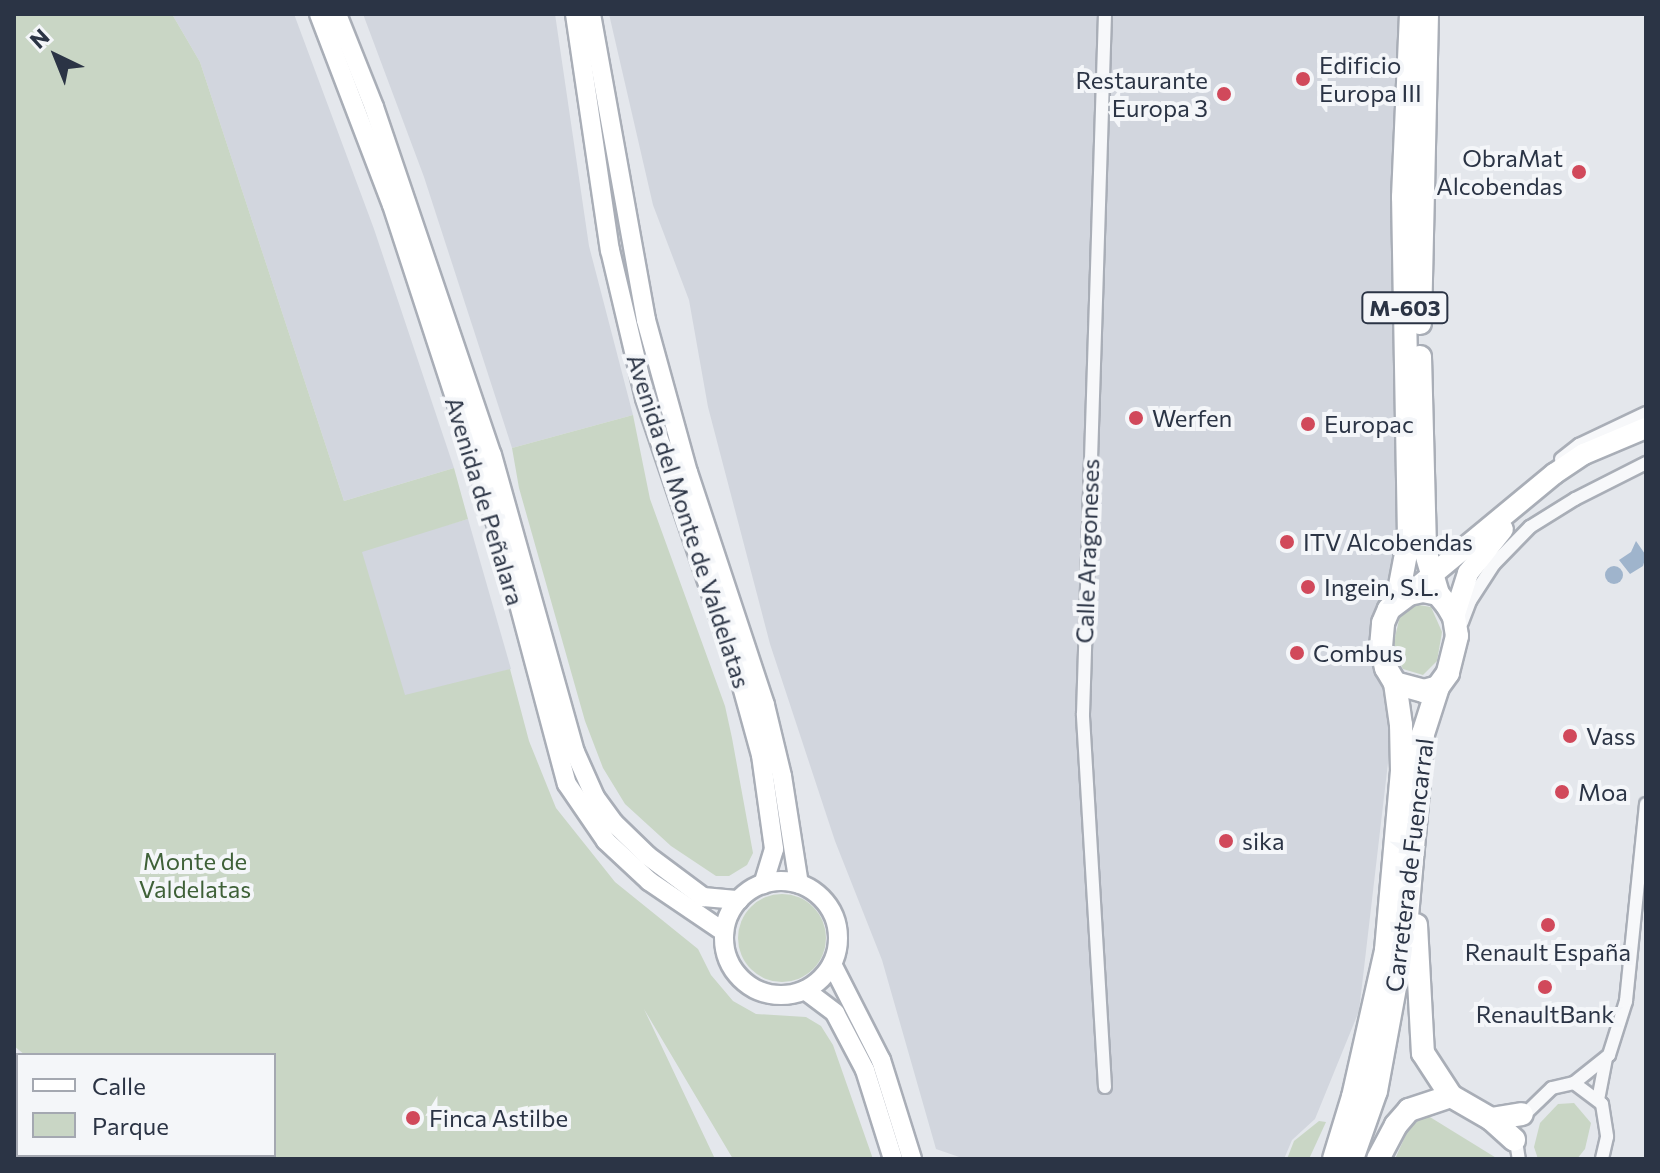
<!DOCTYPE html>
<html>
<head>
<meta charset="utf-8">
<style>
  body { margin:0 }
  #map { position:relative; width:1660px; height:1173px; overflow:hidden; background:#e4e7ec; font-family:Commissioner,sans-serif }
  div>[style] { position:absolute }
  .built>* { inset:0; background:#d2d6de; transform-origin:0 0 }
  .green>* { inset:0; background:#c9d6c5 }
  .round { border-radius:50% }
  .water>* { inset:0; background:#9fb4cc }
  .roads { filter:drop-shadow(2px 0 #a9aeb7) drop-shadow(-2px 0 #a9aeb7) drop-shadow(0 2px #a9aeb7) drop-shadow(0 -2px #a9aeb7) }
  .street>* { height:12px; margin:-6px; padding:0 6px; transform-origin:6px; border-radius:6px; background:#f7f8fa }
  .secondary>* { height:18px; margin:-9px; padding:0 9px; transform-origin:9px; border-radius:9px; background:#fff }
  .secondary>.ring { margin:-9px; padding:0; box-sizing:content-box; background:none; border:18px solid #fff; border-radius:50% }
  .primary>* { height:20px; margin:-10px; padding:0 10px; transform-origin:10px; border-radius:10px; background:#fff }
  .highway>* { height:22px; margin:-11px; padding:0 11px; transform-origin:11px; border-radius:11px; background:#fff }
  .dots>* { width:22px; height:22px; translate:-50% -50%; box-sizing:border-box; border:4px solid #f4f6f9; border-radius:50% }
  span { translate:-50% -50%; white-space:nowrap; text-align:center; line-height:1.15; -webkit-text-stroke:8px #f4f6f9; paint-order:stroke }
  .shield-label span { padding:2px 6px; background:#f4f6f9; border:2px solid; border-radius:6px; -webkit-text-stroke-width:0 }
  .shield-label { font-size:22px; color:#2b3445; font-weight:700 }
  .poi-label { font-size:24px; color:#2b3445 }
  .left { translate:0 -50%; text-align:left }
  .right { translate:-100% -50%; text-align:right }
  .street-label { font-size:24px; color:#2b3445 }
  .park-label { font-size:24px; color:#3f6138 }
  .frame { position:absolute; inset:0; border:16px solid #2b3445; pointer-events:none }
  .legend { position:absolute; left:16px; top:1053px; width:260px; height:104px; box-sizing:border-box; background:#f4f6f9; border:2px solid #a4a8b1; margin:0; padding:10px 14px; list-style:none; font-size:24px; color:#2b3445 }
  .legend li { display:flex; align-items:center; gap:16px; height:40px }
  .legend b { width:40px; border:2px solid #a4a8b1 }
  .north { position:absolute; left:16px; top:16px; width:80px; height:80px; -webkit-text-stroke:6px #f4f6f9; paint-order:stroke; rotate:317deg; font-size:22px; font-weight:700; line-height:32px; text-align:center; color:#2b3445 }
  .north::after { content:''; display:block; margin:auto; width:28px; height:36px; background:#2b3445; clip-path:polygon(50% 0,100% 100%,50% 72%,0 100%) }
</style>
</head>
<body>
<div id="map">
  <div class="built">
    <i style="clip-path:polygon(172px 14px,294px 14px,374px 229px,454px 468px,344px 501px,200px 62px)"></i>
    <i style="clip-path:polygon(363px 14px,555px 14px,589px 246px,633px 415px,512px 448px,424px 177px)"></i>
    <i style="clip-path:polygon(609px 14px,1413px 14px,1396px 570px,1380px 622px,1393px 720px,1359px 1011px,1315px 1119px,1292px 1140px,1284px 1159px,965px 1159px,936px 1149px,882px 960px,835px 841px,770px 644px,708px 407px,689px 300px,653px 205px)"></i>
    <i style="left:468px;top:519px;width:156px;height:112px;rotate:74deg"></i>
  </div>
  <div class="green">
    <i style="clip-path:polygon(14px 14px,172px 14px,200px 62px,344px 501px,454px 468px,468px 519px,362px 552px,405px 695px,510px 669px,529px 741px,556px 808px,615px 882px,698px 949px,711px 975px,733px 1001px,756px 1014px,806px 1017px,821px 1026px,833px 1045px,873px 1159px,733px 1159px,644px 1009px,715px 1159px,159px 1159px,154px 1155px,274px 1155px,274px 1055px,25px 1055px,14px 1046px)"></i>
    <i style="clip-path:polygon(633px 415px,650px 499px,725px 706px,732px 738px,753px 853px,747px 865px,729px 876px,716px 876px,671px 846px,625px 804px,603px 768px,585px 721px,519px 488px,512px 448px)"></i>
    <i style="clip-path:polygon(1413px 604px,1431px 607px,1442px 632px,1437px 661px,1423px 675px,1403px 669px,1396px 656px,1394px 641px,1400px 616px)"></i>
    <i class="round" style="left:738px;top:894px;width:88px;height:88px"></i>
    <i style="clip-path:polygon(1574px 1103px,1591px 1123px,1585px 1149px,1577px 1159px,1538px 1159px,1534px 1147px,1540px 1123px,1558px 1104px)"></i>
    <i style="clip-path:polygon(1425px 1114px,1498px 1159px,1395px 1159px,1408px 1130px)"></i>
    <i style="clip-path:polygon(1319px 1121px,1326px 1122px,1309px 1159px,1287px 1159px,1294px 1141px)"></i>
  </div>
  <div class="water">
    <i style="clip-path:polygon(1636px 541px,1645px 554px,1645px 559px,1643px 566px,1630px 574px,1619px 560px,1631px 552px)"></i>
    <i class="round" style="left:1605px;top:566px;width:18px;height:18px"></i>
  </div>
  <div class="roads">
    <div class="street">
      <i style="left:1561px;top:459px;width:23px;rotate:-38deg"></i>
      <i style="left:1579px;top:445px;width:74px;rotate:-25.5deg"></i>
      <i style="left:1462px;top:622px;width:22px;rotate:-69deg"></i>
      <i style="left:1470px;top:601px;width:44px;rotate:-57deg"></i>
      <i style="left:1494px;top:564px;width:52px;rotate:-45.8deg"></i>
      <i style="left:1530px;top:527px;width:53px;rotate:-31.9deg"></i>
      <i style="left:1575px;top:499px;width:80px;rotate:-26.9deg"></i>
      <i style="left:1574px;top:1083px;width:45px;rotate:-38.7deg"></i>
      <i style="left:1609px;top:1055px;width:57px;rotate:-72.5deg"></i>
      <i style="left:1626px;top:1001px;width:198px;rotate:-84.2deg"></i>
      <i style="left:1105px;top:1087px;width:374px;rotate:-93.4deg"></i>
      <i style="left:1083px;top:714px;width:700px;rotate:-88.2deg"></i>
      <i style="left:1598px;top:1100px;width:43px;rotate:-79.2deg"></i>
      <i style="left:1521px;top:1118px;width:43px;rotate:-44.1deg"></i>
      <i style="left:1552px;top:1088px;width:23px;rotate:-13deg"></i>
      <i style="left:1574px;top:1083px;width:35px;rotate:37deg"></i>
      <i style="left:1602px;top:1104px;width:33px;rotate:81deg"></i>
      <i style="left:1607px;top:1137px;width:23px;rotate:103deg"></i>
      <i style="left:1515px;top:1135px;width:24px;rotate:81deg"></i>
    </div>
    <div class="secondary">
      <i style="left:319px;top:14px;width:204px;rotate:69.1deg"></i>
      <i style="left:392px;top:205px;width:361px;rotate:71.9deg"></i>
      <i style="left:504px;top:548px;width:244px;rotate:75.1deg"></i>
      <i style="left:567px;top:784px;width:69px;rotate:55.6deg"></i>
      <i style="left:606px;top:841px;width:59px;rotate:42.9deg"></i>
      <i style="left:649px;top:881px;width:91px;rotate:34.2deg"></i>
      <i style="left:337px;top:14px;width:100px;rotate:68.3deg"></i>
      <i style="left:374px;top:107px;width:367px;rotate:71.3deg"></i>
      <i style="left:492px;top:455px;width:308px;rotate:74.4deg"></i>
      <i style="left:575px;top:752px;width:49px;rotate:66deg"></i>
      <i style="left:595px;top:797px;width:32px;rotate:54deg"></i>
      <i style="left:614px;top:823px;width:47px;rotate:44.1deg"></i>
      <i style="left:648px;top:856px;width:69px;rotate:36.7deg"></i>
      <i style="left:703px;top:897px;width:36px;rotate:5deg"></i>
      <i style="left:575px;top:14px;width:239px;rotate:81.6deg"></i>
      <i style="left:610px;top:250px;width:152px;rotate:76.7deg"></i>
      <i style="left:645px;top:398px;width:297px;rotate:71.3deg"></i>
      <i style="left:740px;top:679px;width:79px;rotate:74.6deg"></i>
      <i style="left:761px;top:755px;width:95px;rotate:82.1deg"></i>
      <i style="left:774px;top:849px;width:37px;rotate:107deg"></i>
      <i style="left:591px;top:14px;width:311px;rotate:79.8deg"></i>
      <i style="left:646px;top:320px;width:158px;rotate:74.6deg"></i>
      <i style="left:688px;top:472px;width:245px;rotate:71.7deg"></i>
      <i style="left:765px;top:705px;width:73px;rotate:76.5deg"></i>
      <i style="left:782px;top:776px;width:109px;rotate:81.1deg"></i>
      <i class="ring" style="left:724px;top:881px;width:96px;height:96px"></i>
      <i style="left:832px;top:964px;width:108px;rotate:63deg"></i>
      <i style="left:881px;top:1060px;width:104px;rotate:72.6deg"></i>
      <i style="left:805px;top:990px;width:38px;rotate:37deg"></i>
      <i style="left:835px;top:1013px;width:64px;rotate:62.2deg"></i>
      <i style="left:865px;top:1070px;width:93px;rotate:72.5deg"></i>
    </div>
    <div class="primary">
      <i style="left:1421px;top:584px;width:173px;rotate:-39.6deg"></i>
      <i style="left:1554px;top:474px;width:36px;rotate:-34deg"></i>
      <i style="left:1584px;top:454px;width:67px;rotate:-22.8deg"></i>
      <i style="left:1454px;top:617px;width:46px;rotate:-72.3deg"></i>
      <i style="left:1468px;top:573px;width:56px;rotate:-51.5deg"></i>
    </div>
    <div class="highway">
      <i style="left:1420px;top:323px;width:309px;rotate:-88.7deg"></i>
      <i style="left:1420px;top:357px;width:193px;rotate:88.5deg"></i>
      <i style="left:1425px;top:550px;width:46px;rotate:73.5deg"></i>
      <i style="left:1423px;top:591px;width:15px;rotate:11deg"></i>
      <i style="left:1438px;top:594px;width:14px;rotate:51deg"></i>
      <i style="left:1447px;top:605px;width:14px;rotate:60deg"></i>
      <i style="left:1454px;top:617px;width:19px;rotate:81deg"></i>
      <i style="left:1457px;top:636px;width:38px;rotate:104deg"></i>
      <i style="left:1448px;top:673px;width:17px;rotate:126deg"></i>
      <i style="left:1438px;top:687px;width:15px;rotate:164deg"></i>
      <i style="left:1424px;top:691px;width:30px;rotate:-165deg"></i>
      <i style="left:1395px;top:683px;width:17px;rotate:-121deg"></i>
      <i style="left:1386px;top:668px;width:22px;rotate:-103deg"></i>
      <i style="left:1381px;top:647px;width:24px;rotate:-85deg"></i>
      <i style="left:1383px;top:623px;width:15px;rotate:-67deg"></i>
      <i style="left:1389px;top:609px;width:25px;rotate:-37deg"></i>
      <i style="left:1409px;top:594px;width:14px;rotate:-12deg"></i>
      <i style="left:1397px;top:601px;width:64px;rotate:-79.2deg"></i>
      <i style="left:1409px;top:538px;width:341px;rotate:-91deg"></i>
      <i style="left:1403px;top:197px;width:183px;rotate:-87.5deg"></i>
      <i style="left:1416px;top:925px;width:128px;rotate:86.9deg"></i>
      <i style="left:1423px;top:1053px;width:51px;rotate:56.9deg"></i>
      <i style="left:1451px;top:1096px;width:46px;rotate:29.9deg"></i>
      <i style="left:1491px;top:1119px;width:31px;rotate:42deg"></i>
      <i style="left:1491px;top:1119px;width:31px;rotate:-9deg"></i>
      <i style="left:1334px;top:1159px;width:65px;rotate:-73deg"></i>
      <i style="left:1353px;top:1097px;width:151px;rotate:-77.3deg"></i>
      <i style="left:1386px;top:950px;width:180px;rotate:-84.9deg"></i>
      <i style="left:1402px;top:771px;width:46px;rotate:-91.2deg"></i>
      <i style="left:1401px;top:725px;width:42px;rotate:-98.1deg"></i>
      <i style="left:1352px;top:1159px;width:72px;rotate:-70.6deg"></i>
      <i style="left:1376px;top:1091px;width:166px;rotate:-79.6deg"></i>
      <i style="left:1406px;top:928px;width:195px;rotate:-85deg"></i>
      <i style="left:1423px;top:734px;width:49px;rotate:-72.3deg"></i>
      <i style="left:1378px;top:1159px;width:38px;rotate:-62deg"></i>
      <i style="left:1396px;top:1125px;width:20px;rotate:-49deg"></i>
      <i style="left:1409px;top:1110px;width:44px;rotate:-18.4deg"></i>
    </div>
  </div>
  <div class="dots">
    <i style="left:1303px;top:79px;background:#d1495b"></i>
    <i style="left:1224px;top:94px;background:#d1495b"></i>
    <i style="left:1579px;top:172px;background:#d1495b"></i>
    <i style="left:1136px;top:418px;background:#d1495b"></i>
    <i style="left:1308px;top:424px;background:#d1495b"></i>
    <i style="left:1287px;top:542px;background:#d1495b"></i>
    <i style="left:1308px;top:587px;background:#d1495b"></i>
    <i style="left:1297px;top:653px;background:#d1495b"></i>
    <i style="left:1570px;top:736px;background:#d1495b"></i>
    <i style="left:1562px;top:792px;background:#d1495b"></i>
    <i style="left:1226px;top:841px;background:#d1495b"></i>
    <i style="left:1548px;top:925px;background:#d1495b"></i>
    <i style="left:1545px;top:987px;background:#d1495b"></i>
    <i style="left:413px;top:1118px;background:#d1495b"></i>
  </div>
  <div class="shield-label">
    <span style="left:1405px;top:308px">M-603</span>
  </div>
  <div class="poi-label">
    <span class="left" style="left:1319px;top:79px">Edificio<br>Europa III</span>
    <span class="right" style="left:1208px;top:94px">Restaurante<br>Europa 3</span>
    <span class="right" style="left:1563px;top:172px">ObraMat<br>Alcobendas</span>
    <span class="left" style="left:1152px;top:418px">Werfen</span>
    <span class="left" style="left:1324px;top:424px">Europac</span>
    <span class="left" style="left:1303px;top:542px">ITV Alcobendas</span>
    <span class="left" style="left:1324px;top:587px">Ingein, S.L.</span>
    <span class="left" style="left:1313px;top:653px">Combus</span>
    <span class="left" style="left:1586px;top:736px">Vass</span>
    <span class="left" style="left:1578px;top:792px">Moa</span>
    <span class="left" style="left:1242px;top:841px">sika</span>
    <span style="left:1548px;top:952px">Renault España</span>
    <span style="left:1545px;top:1014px">RenaultBank</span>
    <span class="left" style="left:429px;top:1118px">Finca Astilbe</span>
  </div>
  <div class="street-label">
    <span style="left:485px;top:501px;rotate:73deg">Avenida de Peñalara</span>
    <span style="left:689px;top:521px;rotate:72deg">Avenida del Monte de Valdelatas</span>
    <span style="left:1087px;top:551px;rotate:-88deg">Calle Aragoneses</span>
    <span style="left:1409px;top:865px;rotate:-83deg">Carretera de Fuencarral</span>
  </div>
  <div class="park-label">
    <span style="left:195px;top:875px">Monte de<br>Valdelatas</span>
  </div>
  <div class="frame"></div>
  <ul class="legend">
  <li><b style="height:10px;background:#fff"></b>Calle</li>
  <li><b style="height:22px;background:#c9d6c5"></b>Parque</li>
  </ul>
  <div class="north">N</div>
</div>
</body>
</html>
